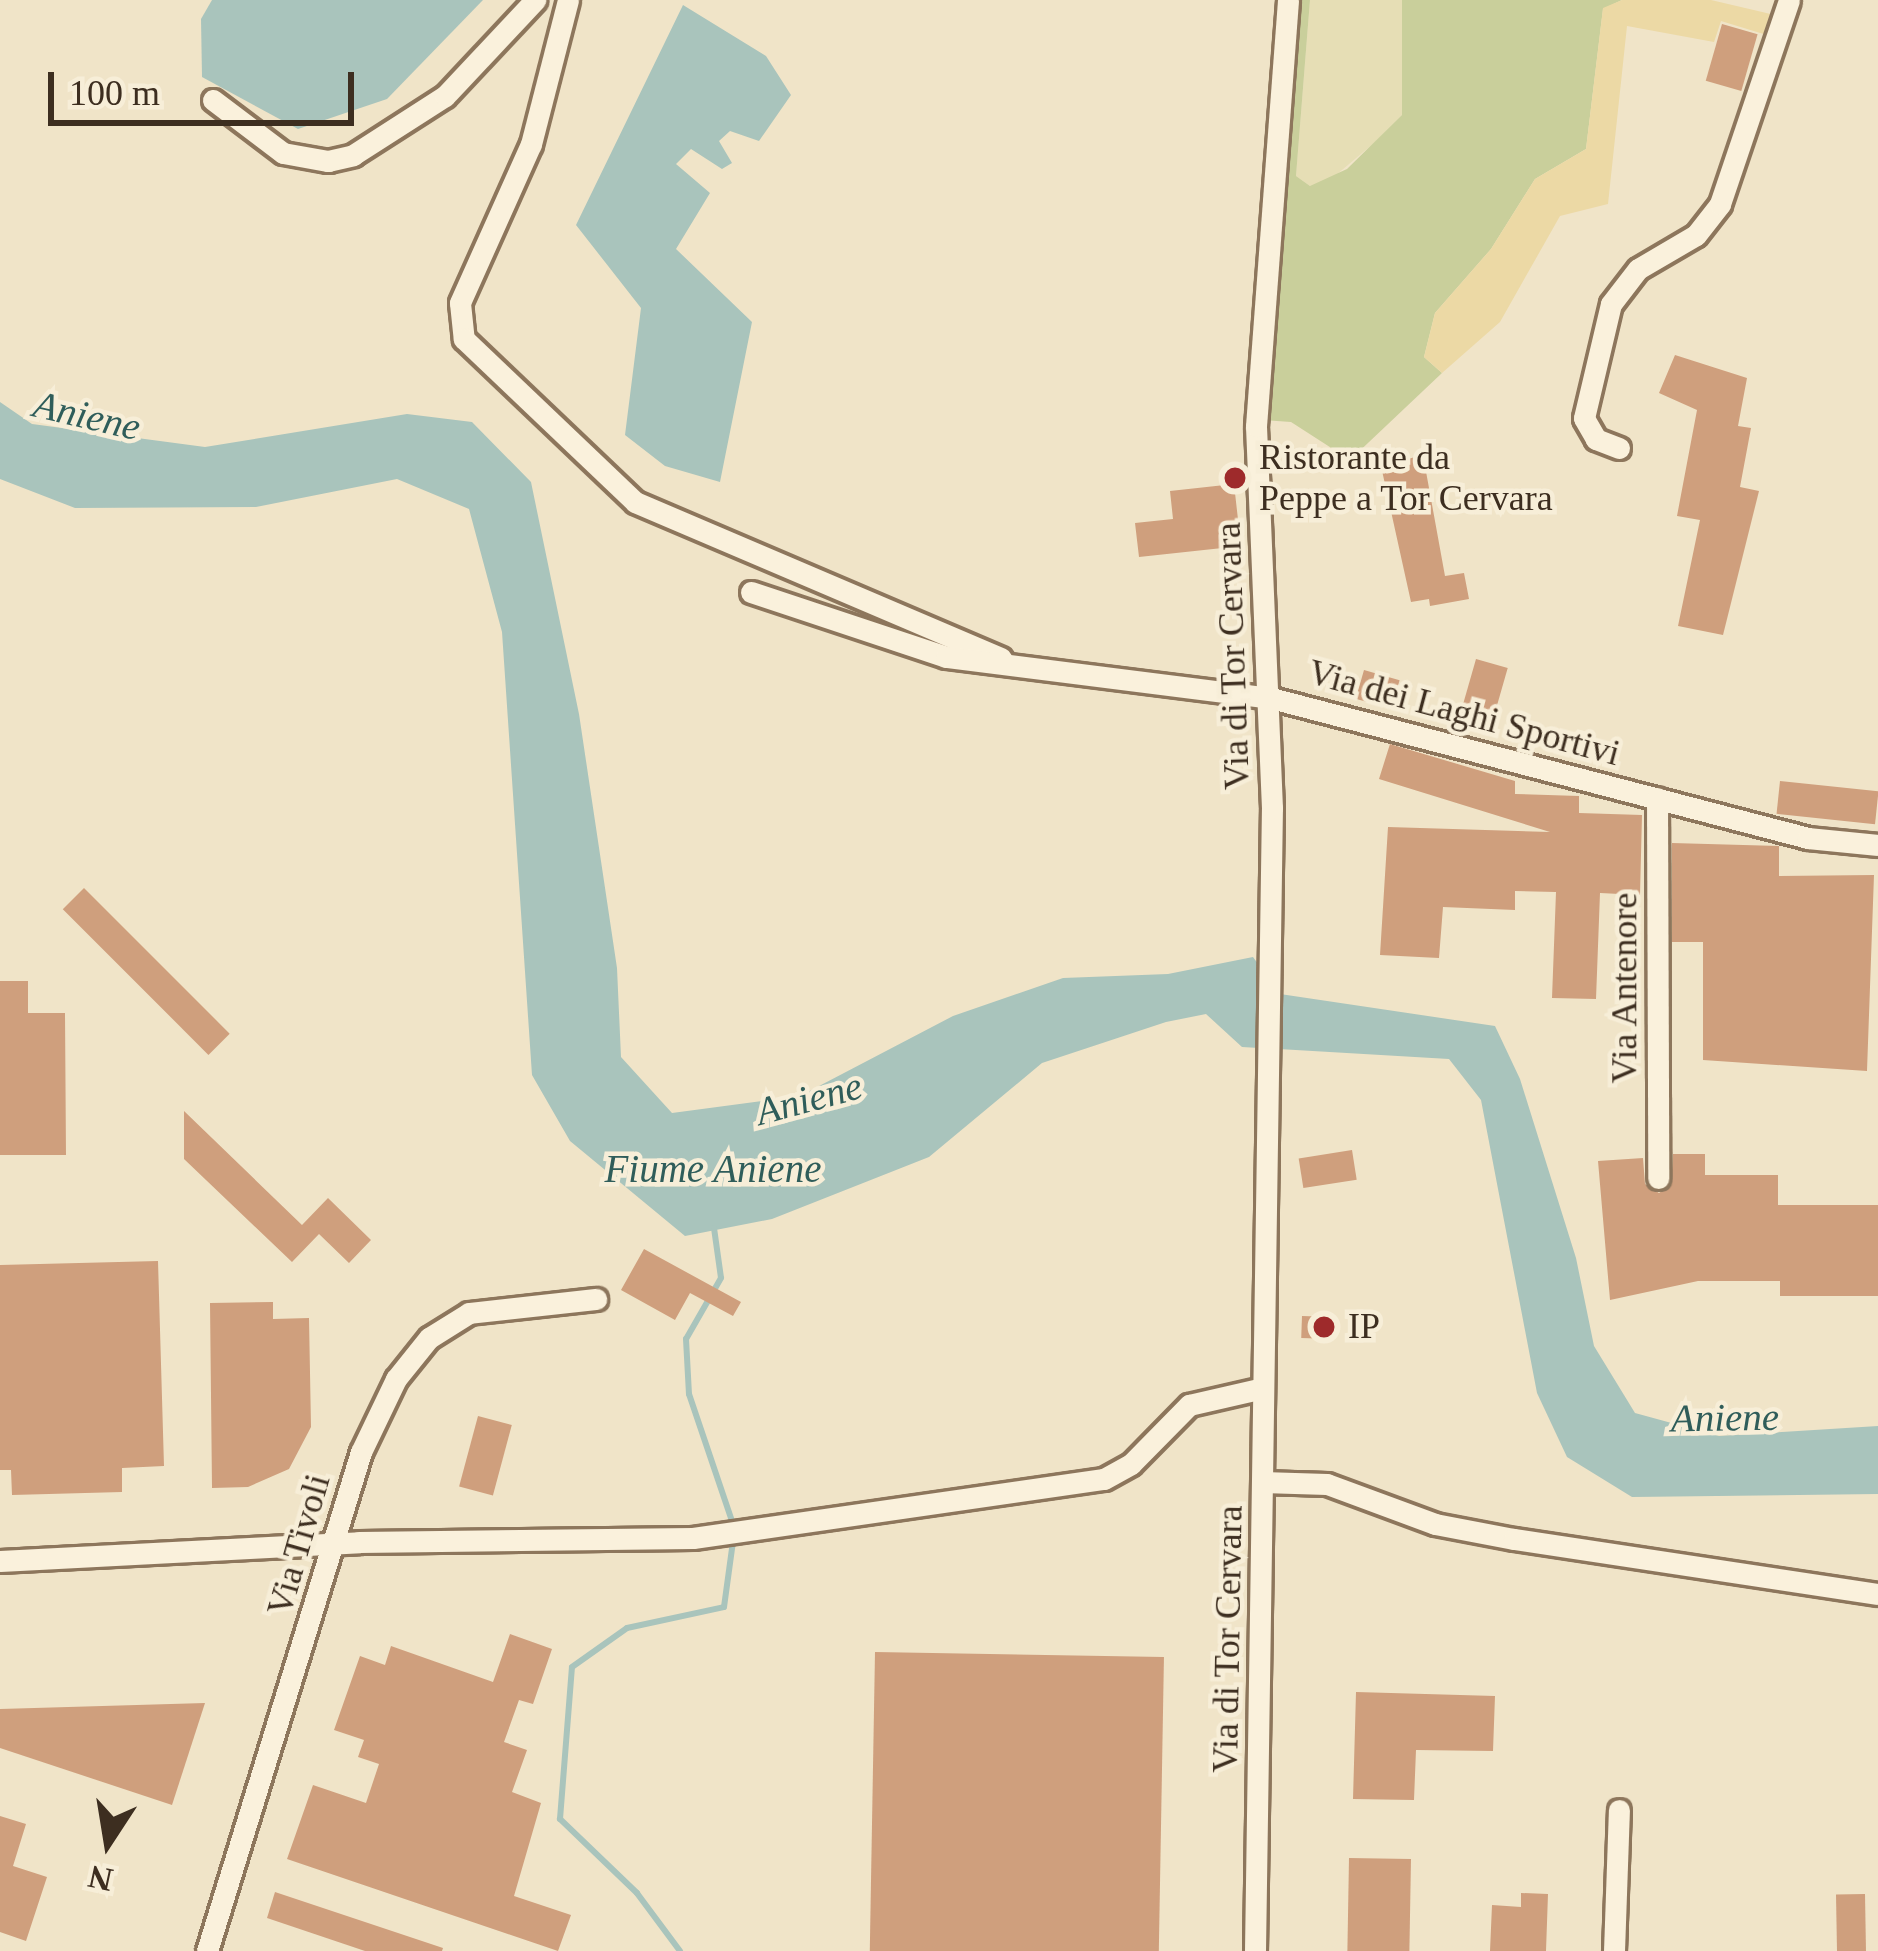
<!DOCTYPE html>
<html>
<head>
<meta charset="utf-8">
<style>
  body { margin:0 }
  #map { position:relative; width:1878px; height:1951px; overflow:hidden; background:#f0e4c8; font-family:"Times New Roman",serif }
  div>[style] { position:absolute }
  .farmland>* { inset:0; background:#e6deb5 }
  .green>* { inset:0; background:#c9cf9b }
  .sand>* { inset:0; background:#ecd9a5 }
  .water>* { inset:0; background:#a9c4bc }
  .stream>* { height:6px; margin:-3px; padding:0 3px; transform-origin:3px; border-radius:3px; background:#a9c4bc }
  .building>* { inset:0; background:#cf9f7d; transform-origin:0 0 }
  .roads { filter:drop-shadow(3px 0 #8d765c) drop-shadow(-3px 0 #8d765c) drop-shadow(0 3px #8d765c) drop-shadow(0 -3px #8d765c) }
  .minor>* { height:21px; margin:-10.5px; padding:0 10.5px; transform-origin:10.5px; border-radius:10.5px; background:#faf1dc }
  .dots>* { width:33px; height:33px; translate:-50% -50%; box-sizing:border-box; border:6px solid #f7eed8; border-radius:50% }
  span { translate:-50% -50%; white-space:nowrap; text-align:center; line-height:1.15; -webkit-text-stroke:9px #f7eed8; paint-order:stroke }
  .poi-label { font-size:36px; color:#3d2e20 }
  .left { translate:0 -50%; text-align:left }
  .street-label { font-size:36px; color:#3d2e20 }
  .water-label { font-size:39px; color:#2f5d5a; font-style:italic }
  .north { position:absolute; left:48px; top:1783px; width:120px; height:120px; -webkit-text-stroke:9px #f7eed8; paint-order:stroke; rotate:192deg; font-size:33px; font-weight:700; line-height:48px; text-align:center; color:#3d2e20 }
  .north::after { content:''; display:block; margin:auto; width:42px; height:54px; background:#3d2e20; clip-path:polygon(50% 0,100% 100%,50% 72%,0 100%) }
  .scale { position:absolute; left:48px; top:72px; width:306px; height:54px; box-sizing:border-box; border:6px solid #3d2e20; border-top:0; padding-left:15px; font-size:36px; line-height:42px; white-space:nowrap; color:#3d2e20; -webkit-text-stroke:9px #f7eed8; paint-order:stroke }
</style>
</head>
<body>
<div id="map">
  <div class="farmland">
    <i style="clip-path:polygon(1310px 0,1402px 0,1406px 89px,1402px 115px,1374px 143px,1323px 186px,1310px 186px,1296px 176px)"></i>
  </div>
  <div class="green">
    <i style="clip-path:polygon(1293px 0,1310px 0,1296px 176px,1310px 186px,1347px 169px,1402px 115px,1402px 0,1622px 0,1603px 9px,1586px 149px,1535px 179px,1491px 249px,1435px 313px,1424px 357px,1442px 373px,1350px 460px,1291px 422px,1263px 420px)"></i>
  </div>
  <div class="sand">
    <i style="clip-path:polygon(1622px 0,1711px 0,1775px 15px,1770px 36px,1721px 21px,1714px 42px,1627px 26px,1608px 204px,1560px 216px,1500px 322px,1442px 373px,1424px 357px,1435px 313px,1491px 249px,1535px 179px,1586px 149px,1603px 8px)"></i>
  </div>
  <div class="water">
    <i style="clip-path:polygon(212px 0,483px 0,387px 99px,298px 129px,202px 77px,201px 19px)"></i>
    <i style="clip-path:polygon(683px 5px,766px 56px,791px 95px,759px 141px,730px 131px,719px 141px,732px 163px,722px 169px,691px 149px,676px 164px,710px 193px,676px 249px,752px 322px,720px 482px,665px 466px,625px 435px,641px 308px,576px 225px)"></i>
    <i style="clip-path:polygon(0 402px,32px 424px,205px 447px,407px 414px,472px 422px,531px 482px,579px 714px,617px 968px,621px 1057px,672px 1113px,800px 1096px,953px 1016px,1063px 978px,1168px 974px,1253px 957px,1280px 994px,1495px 1026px,1520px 1079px,1576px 1258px,1594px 1346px,1635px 1413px,1719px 1436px,1878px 1426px,1878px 1494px,1632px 1497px,1567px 1457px,1537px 1393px,1481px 1100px,1449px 1059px,1242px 1047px,1206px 1014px,1166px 1022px,1042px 1063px,929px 1157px,772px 1219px,685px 1236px,570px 1141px,532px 1075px,502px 632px,469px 509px,397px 479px,256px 507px,75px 508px,0 479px)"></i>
  </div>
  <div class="stream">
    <i style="left:714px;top:1228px;width:50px;rotate:82deg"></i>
    <i style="left:721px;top:1278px;width:70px;rotate:119.8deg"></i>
    <i style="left:686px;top:1339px;width:55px;rotate:86.9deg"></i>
    <i style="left:689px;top:1394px;width:140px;rotate:71.3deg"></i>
    <i style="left:680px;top:1951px;width:72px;rotate:-126.6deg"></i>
    <i style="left:637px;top:1893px;width:107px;rotate:-136.1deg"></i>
    <i style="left:560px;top:1819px;width:152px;rotate:-85.5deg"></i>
    <i style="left:572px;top:1667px;width:67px;rotate:-35.3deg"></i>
    <i style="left:627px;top:1628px;width:99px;rotate:-12.2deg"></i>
    <i style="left:724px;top:1607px;width:67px;rotate:-82.2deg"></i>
  </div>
  <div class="building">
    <i style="left:1722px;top:24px;width:37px;height:59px;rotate:16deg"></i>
    <i style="clip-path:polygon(1675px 355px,1747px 378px,1738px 426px,1751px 428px,1740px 487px,1759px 491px,1723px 635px,1678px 626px,1700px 520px,1677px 516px,1697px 410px,1659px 393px)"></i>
    <i style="clip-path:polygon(1423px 455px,1445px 576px,1464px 573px,1469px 599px,1430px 606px,1429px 599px,1411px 602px,1381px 466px)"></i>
    <i style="clip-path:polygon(1234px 484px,1241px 546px,1139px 557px,1135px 523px,1173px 519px,1170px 491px)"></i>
    <i style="left:1476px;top:659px;width:33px;height:67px;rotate:16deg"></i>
    <i style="left:1364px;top:670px;width:37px;height:30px;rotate:16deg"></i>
    <i style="clip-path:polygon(1390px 744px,1515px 781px,1515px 794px,1579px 796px,1579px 813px,1642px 815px,1640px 895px,1600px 893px,1596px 999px,1552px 998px,1556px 892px,1515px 891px,1515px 910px,1443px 907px,1439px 958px,1380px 955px,1388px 827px,1550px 832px,1379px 779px)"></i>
    <i style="left:1780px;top:781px;width:99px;height:33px;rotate:6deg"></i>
    <i style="clip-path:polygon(1672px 843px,1779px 846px,1779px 876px,1874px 875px,1867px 1071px,1703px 1060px,1703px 942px,1672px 942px)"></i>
    <i style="left:84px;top:888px;width:206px;height:30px;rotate:45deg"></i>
    <i style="clip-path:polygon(0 981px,28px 981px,28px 1013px,65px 1013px,66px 1155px,0 1155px)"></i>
    <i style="clip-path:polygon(184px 1111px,302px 1225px,328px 1198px,371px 1240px,349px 1263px,319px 1234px,292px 1262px,184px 1159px)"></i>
    <i style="left:1352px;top:1150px;width:30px;height:54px;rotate:81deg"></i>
    <i style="clip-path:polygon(1673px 1154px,1705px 1154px,1705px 1175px,1778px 1175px,1778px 1205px,1878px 1205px,1878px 1296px,1780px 1296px,1780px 1281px,1698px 1281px,1610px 1300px,1598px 1161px,1643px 1158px,1645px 1184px,1659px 1193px,1671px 1184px)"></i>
    <i style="clip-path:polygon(644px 1249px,741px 1302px,733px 1316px,690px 1293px,675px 1320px,621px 1290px)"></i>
    <i style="clip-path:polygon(158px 1261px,164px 1466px,122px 1468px,122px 1492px,12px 1495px,11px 1470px,0 1470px,0 1265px)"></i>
    <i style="clip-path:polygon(273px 1302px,273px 1319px,309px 1318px,311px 1427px,289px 1469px,248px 1487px,212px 1488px,210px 1303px)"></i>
    <i style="left:1302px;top:1316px;width:31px;height:22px;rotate:2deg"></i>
    <i style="left:478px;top:1416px;width:35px;height:73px;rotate:15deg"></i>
    <i style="clip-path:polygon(510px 1634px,552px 1649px,533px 1704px,519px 1700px,504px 1742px,527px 1750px,512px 1792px,541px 1803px,514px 1896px,571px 1915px,558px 1951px,287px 1859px,313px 1785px,366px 1803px,379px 1764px,358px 1757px,364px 1740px,334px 1730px,360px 1656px,385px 1665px,391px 1646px,493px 1682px)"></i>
    <i style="left:875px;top:1652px;width:289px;height:299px;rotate:1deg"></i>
    <i style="clip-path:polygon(1356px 1692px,1495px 1696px,1493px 1751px,1416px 1750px,1414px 1800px,1353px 1799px)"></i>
    <i style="clip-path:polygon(205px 1703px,172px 1805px,0 1748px,0 1709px)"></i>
    <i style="clip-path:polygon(0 1816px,26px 1824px,13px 1866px,47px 1877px,26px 1941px,0 1932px)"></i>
    <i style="left:1349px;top:1858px;width:62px;height:93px;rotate:1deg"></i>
    <i style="clip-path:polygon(275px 1892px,443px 1948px,442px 1951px,365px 1951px,267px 1918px)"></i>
    <i style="clip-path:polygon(1521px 1893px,1548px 1894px,1546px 1951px,1490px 1951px,1492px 1905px,1521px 1907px)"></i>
    <i style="left:1865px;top:1894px;width:57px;height:29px;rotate:89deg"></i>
  </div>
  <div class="roads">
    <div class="minor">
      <i style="left:568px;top:0;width:149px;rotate:104.4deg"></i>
      <i style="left:531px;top:144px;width:174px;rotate:114.1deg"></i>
      <i style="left:460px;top:303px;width:36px;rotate:84deg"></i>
      <i style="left:464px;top:339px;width:236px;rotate:43.6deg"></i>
      <i style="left:635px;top:502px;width:398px;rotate:23.1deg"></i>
      <i style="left:213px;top:100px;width:88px;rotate:37.1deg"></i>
      <i style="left:283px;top:153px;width:46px;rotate:10.1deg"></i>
      <i style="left:328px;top:161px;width:26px;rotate:-13deg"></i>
      <i style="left:353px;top:155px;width:109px;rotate:-32.7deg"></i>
      <i style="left:445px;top:96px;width:132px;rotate:-46.8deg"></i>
      <i style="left:1619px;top:448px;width:25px;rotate:-159deg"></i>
      <i style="left:1596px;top:439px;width:24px;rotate:-120deg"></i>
      <i style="left:1584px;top:418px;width:117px;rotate:-76.7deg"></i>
      <i style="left:1611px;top:304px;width:44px;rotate:-52.4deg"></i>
      <i style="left:1638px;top:269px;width:67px;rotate:-30.4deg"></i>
      <i style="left:1696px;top:235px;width:39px;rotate:-52deg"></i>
      <i style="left:1720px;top:204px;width:215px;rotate:-71.3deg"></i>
      <i style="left:751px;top:592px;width:206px;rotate:18.4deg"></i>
      <i style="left:946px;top:657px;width:328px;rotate:7.2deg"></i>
      <i style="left:1271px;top:698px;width:555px;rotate:14.61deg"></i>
      <i style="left:1808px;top:838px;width:70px;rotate:5.7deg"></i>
      <i style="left:1657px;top:798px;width:380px;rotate:89.8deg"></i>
      <i style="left:1262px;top:1482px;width:65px;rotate:1.8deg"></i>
      <i style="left:1327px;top:1484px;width:115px;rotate:20.3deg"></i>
      <i style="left:1435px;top:1524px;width:80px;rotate:10.8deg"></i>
      <i style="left:1514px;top:1539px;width:368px;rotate:8.6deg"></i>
      <i style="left:0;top:1561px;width:360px;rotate:-3deg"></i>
      <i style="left:359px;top:1542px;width:334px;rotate:-0.7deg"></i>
      <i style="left:693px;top:1538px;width:415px;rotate:-8.2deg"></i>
      <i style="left:1104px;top:1479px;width:31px;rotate:-29deg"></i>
      <i style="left:1131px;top:1464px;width:83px;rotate:-45.5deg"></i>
      <i style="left:1189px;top:1405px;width:76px;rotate:-12.9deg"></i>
      <i style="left:207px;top:1951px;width:522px;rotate:-72.85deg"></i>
      <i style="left:361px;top:1452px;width:81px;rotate:-64.4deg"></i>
      <i style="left:396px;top:1379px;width:53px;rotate:-51.2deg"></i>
      <i style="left:429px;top:1338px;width:47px;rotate:-32deg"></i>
      <i style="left:469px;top:1313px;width:128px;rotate:-6.3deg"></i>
      <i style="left:1255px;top:1951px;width:1143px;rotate:-89.15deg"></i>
      <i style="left:1272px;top:808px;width:382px;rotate:-92.4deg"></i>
      <i style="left:1256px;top:426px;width:427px;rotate:-85.7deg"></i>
      <i style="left:1614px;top:1951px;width:141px;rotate:-88deg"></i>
    </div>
  </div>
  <div class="dots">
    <i style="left:1235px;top:478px;background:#9e2a2b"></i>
    <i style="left:1324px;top:1327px;background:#9e2a2b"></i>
  </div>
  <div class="poi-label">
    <span class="left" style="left:1259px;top:478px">Ristorante da<br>Peppe a Tor Cervara</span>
    <span class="left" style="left:1348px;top:1327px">IP</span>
  </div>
  <div class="street-label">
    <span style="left:1233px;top:656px;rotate:-92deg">Via di Tor Cervara</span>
    <span style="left:1464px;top:713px;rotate:15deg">Via dei Laghi Sportivi</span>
    <span style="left:1625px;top:988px;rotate:-90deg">Via Antenore</span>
    <span style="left:299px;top:1545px;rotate:-74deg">Via Tivoli</span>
    <span style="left:1228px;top:1639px;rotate:-89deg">Via di Tor Cervara</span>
  </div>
  <div class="water-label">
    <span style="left:87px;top:416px;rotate:13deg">Aniene</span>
    <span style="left:809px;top:1099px;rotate:-15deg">Aniene</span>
    <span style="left:713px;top:1169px">Fiume Aniene</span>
    <span style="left:1725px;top:1418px;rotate:-1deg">Aniene</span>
  </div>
  <div class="north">N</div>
  <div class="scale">100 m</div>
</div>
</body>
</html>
